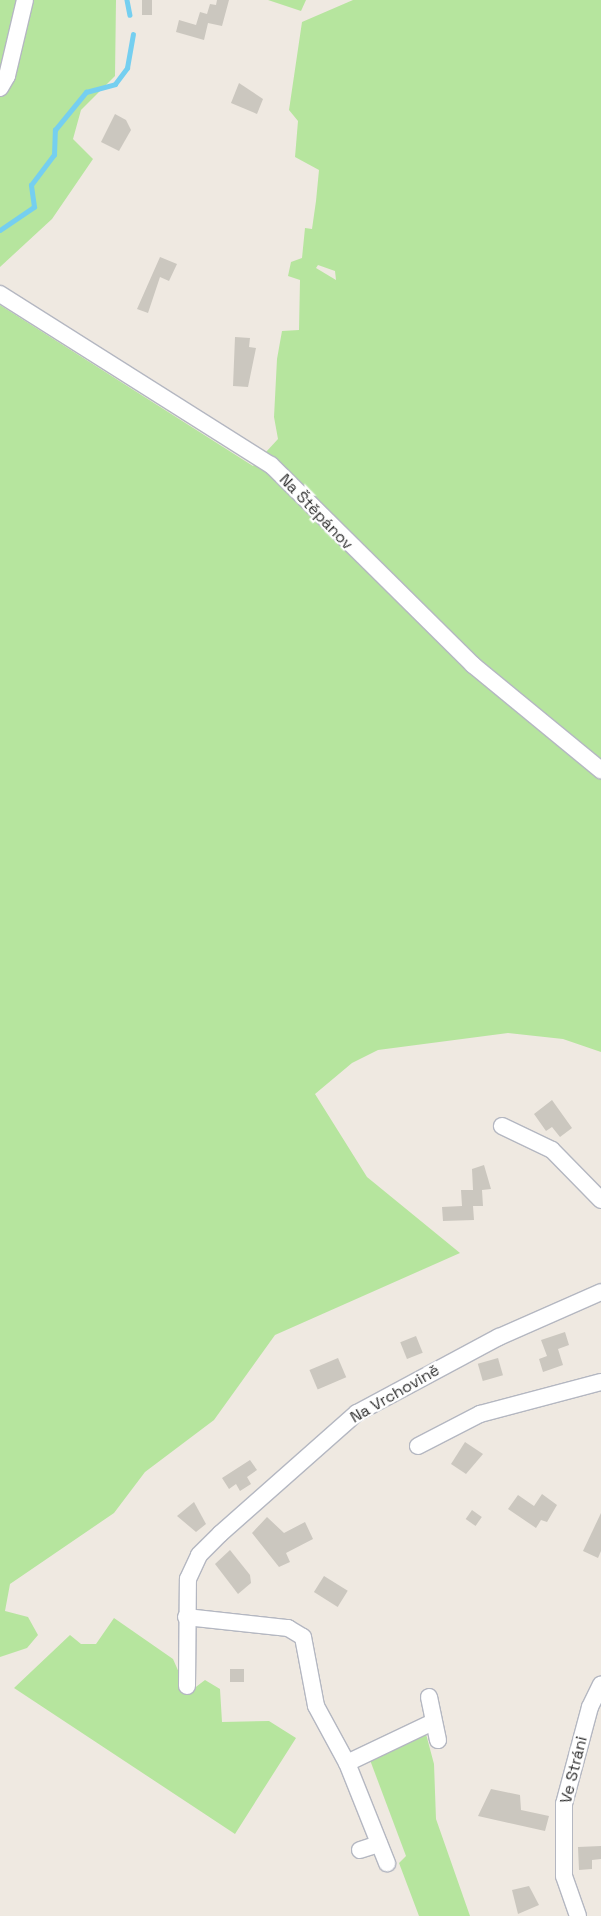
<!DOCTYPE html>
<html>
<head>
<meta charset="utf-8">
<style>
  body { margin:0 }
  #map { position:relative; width:601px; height:1916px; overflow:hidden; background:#efe9e1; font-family:"Space Grotesk",sans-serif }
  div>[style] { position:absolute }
  .green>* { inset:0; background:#b6e59e }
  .stream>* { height:4.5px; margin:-2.25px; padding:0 2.25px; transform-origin:2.25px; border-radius:2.25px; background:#75cff0 }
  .building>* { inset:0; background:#cbc7bf; transform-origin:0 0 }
  .roads { filter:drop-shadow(1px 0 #b4b7c1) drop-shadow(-1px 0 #b4b7c1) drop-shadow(0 1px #b4b7c1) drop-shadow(0 -1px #b4b7c1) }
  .minor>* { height:16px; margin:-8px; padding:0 8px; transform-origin:8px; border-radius:8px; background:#fff }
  span { translate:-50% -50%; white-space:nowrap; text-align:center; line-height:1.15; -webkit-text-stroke:4.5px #fff; paint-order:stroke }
  .street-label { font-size:16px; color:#2e2e2e }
</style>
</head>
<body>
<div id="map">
  <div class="green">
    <i style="clip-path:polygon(0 0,116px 0,115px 76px,81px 110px,73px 139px,93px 159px,52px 219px,0 267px)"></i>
    <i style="clip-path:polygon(268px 0,306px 0,301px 11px)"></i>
    <i style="clip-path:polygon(evenodd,353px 0,601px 0,601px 1052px,563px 1039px,508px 1033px,378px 1050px,352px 1063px,315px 1094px,367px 1177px,460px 1253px,275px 1335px,214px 1420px,145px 1472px,114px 1513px,10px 1584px,5px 1611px,28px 1617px,38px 1635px,27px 1648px,0 1657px,0 305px,253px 466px,278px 439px,274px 417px,277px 359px,282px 331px,299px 330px,300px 280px,288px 276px,291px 262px,302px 258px,305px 228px,312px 229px,316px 201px,319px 170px,295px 157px,298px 121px,289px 110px,302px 22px,353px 0,318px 265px,335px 271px,336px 280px,316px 268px,318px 265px)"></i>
    <i style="clip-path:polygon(114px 1618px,173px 1659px,188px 1693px,205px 1680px,220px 1689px,222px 1722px,269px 1721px,296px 1738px,235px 1834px,14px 1688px,70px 1635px,81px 1644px,96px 1644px)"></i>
    <i style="clip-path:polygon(426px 1734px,434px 1764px,436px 1819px,470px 1916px,419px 1916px,399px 1863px,406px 1856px,370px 1760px)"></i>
  </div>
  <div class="stream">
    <i style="left:127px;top:0;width:15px;rotate:79deg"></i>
    <i style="left:0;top:230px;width:41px;rotate:-34.1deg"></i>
    <i style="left:34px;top:207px;width:22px;rotate:-98deg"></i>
    <i style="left:31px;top:185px;width:38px;rotate:-53deg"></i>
    <i style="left:54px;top:155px;width:25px;rotate:-88deg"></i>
    <i style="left:55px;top:130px;width:49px;rotate:-50.8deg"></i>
    <i style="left:86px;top:92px;width:30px;rotate:-15deg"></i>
    <i style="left:115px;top:84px;width:20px;rotate:-53deg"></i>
    <i style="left:127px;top:68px;width:34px;rotate:-80deg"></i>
  </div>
  <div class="building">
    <i style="left:142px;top:0;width:10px;height:15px"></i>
    <i style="clip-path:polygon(217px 0,229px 0,222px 26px,208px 23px,204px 40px,176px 32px,179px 20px,196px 25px,200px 12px,207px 14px,210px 4px,216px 5px)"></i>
    <i style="clip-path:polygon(239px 83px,263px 99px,257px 114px,231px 103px)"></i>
    <i style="clip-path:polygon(115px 114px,126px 120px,131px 130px,119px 151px,101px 142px)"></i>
    <i style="clip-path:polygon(160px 257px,177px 264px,169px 281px,160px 277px,148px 313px,137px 309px)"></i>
    <i style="clip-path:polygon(235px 337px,250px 338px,249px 347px,256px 348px,248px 387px,233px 386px)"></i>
    <i style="clip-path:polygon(552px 1100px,572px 1128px,560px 1137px,552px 1127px,546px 1131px,534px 1114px)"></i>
    <i style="clip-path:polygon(484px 1165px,491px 1189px,482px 1190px,483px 1206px,473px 1206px,474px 1220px,443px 1221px,442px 1207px,462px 1206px,461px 1190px,473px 1190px,472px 1169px)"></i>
    <i style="clip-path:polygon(565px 1332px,569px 1345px,558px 1349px,563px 1365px,543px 1372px,539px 1359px,547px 1356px,541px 1340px)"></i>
    <i style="left:416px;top:1336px;width:18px;height:17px;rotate:68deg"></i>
    <i style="left:338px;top:1358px;width:21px;height:31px;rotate:67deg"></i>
    <i style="left:498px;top:1358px;width:18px;height:21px;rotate:74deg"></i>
    <i style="clip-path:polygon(465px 1442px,483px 1454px,466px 1474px,451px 1464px)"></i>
    <i style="clip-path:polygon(250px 1460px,257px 1470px,247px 1477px,251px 1484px,240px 1491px,236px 1484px,229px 1489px,222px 1478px)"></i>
    <i style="clip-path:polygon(542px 1494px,557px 1505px,547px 1522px,541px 1520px,536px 1528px,508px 1509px,518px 1495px,534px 1506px)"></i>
    <i style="clip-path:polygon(194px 1502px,206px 1524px,196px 1532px,177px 1516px)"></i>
    <i style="left:472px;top:1510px;width:12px;height:11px;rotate:35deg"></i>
    <i style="clip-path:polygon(601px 1513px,601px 1551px,598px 1558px,583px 1551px)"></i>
    <i style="clip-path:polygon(267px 1517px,284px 1533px,305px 1522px,313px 1539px,286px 1553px,290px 1562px,279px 1567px,252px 1533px)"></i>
    <i style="clip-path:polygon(230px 1550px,250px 1575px,251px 1583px,238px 1594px,215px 1564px)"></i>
    <i style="left:324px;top:1576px;width:28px;height:19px;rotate:32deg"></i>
    <i style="left:230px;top:1669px;width:14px;height:13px"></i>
    <i style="clip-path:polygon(491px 1789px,520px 1795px,521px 1810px,549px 1816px,545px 1831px,478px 1816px)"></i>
    <i style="clip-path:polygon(601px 1846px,601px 1859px,592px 1860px,592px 1869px,579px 1870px,578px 1847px)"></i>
    <i style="clip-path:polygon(529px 1886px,539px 1905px,518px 1914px,512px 1890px)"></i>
  </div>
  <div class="roads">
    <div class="minor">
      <i style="left:0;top:88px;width:14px;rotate:-60deg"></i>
      <i style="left:7px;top:76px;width:78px;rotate:-76.7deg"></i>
      <i style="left:0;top:294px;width:320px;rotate:32.3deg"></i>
      <i style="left:271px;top:465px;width:284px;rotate:44.7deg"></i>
      <i style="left:473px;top:665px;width:166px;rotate:39.4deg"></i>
      <i style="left:502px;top:1126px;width:55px;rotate:25.6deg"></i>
      <i style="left:552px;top:1150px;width:70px;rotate:45.6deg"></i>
      <i style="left:418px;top:1446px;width:70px;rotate:-27.3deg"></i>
      <i style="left:480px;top:1414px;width:125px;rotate:-14.8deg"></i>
      <i style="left:186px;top:1617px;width:103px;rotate:6.2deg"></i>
      <i style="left:288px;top:1628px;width:17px;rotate:31deg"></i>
      <i style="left:303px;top:1637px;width:70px;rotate:79.3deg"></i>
      <i style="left:316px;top:1706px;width:65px;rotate:61.5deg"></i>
      <i style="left:347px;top:1763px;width:108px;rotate:68.2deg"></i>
      <i style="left:187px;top:1686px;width:107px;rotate:-89.5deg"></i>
      <i style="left:188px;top:1579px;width:26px;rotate:-65deg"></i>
      <i style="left:199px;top:1555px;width:30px;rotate:-45deg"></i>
      <i style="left:220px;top:1534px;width:183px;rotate:-41.5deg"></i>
      <i style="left:357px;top:1413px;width:161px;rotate:-28.2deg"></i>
      <i style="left:499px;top:1337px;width:111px;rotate:-23.8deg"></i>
      <i style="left:429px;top:1697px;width:44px;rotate:78.2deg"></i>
      <i style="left:347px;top:1763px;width:95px;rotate:-25.5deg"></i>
      <i style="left:360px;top:1850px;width:20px;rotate:-18deg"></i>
      <i style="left:578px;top:1916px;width:42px;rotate:-109.3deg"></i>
      <i style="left:564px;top:1876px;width:72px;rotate:-90deg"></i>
      <i style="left:564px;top:1804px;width:100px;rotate:-75deg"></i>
      <i style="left:590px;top:1707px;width:25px;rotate:-64deg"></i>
    </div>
  </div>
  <div class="street-label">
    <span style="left:316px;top:512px;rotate:46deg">Na Štěpánov</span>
    <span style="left:395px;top:1394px;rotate:-30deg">Na Vrchovině</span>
    <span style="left:574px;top:1770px;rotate:-76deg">Ve Stráni</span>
  </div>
</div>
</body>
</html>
